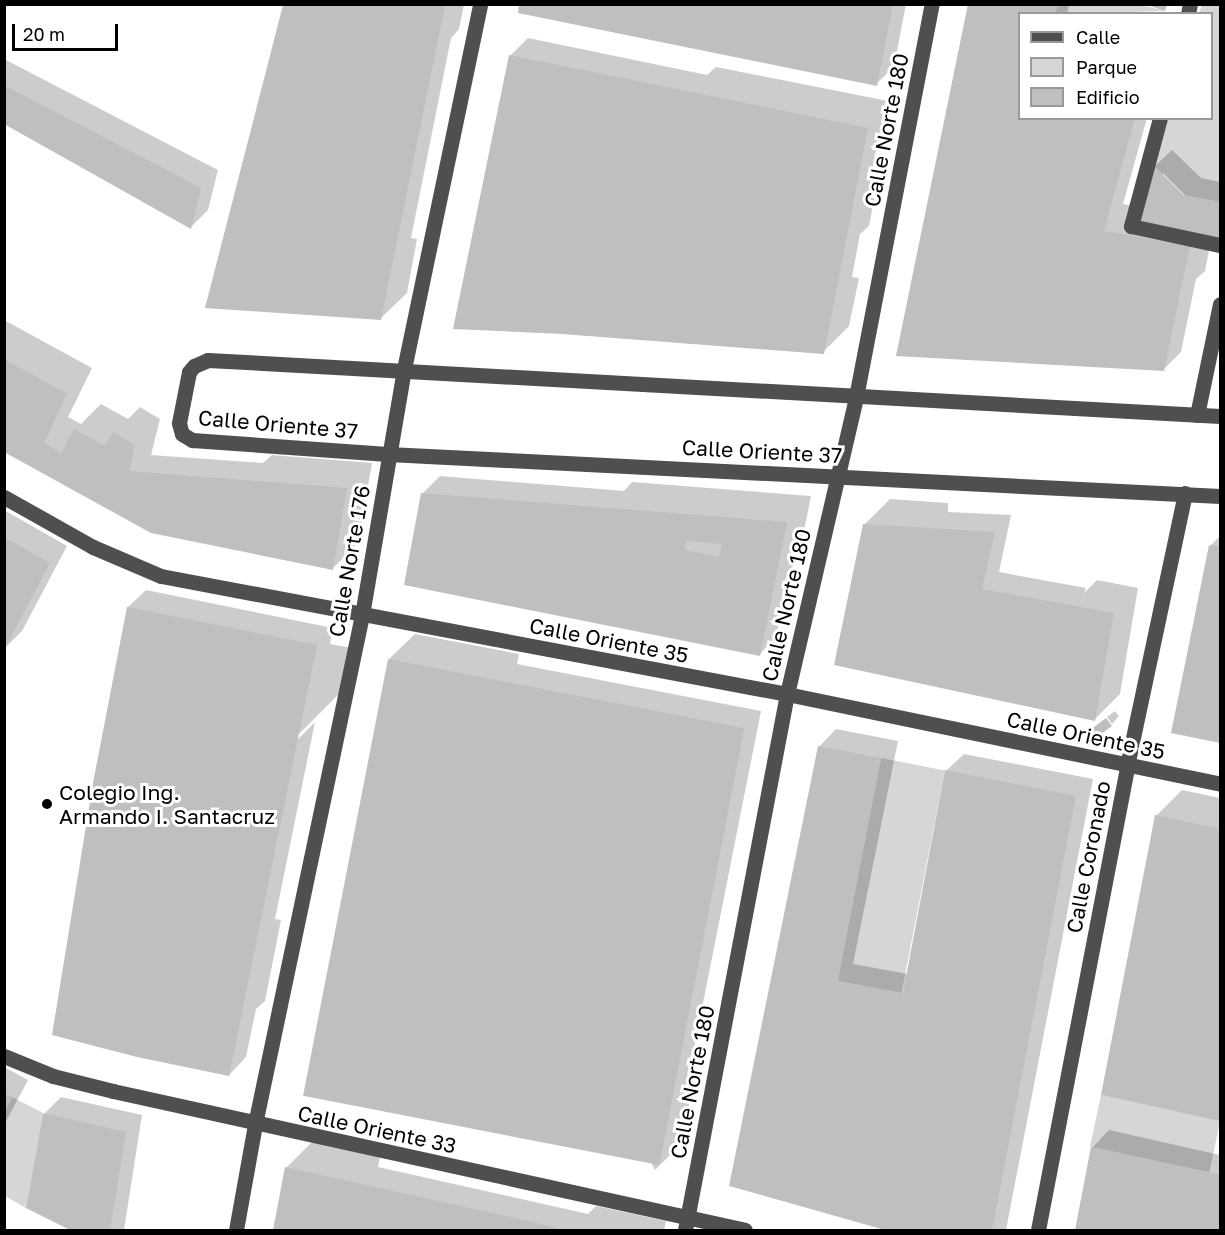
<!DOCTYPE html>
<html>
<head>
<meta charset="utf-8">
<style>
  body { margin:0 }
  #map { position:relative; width:1225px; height:1235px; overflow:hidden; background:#fff; font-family:"Golos Text",sans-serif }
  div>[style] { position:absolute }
  .green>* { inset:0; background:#d6d6d6; transform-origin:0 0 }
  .shadow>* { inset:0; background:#0003 }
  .building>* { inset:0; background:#bfbfbf; transform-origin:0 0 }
  .minor>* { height:15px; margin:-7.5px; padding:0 7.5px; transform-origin:7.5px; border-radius:7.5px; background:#4f4f4f }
  .dots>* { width:16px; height:16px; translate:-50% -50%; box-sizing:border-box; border:3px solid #fff; border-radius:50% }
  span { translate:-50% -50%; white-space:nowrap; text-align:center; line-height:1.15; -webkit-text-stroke:6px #fff; paint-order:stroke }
  .street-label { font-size:21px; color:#000 }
  .poi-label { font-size:21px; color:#000 }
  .left { translate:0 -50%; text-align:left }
  .frame { position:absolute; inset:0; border:6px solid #000; pointer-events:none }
  .legend { position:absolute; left:1018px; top:12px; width:195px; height:108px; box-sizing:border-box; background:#fff; border:2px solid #999; margin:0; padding:8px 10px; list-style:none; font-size:18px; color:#000 }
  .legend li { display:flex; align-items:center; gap:12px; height:30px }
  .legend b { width:30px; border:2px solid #999 }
  .scale { position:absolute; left:12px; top:24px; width:106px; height:27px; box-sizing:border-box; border:3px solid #000; border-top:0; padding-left:8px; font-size:18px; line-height:21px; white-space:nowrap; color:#000; -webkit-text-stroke:4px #fff; paint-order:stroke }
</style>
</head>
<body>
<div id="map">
  <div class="green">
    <i style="clip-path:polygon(1058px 4px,1142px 5px,1165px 11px,1055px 14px)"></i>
    <i style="clip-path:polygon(1202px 5px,1220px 5px,1220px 202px,1183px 195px,1154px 166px,1168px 119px,1212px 118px,1212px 14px,1199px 13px)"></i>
    <i style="left:881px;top:758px;width:65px;height:227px;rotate:11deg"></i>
    <i style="left:1101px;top:1095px;width:122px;height:53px;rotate:12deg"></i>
    <i style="clip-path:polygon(12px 1097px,43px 1113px,26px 1208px,5px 1196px,4px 1112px)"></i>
  </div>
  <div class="shadow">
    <i style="clip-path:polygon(284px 4px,464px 4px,459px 29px,451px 38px,411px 238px,417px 239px,407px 293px,381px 318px,207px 307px)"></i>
    <i style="clip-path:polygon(521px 4px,906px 4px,894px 67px,876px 84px)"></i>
    <i style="clip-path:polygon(evenodd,969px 4px,1056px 7px,1069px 4px,1067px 14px,1020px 14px,1020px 118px,1147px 118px,1123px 204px,1144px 208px,1155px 166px,1172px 150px,1201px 178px,1220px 182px,1220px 237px,1212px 236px,1205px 271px,1196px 279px,1181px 352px,1164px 369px,1029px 362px,969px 4px,1163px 173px,1190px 200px,1188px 202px,1163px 177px,1163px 173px)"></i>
    <i style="clip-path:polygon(528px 38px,707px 75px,716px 67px,893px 102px,885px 142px,875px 153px,870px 183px,877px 184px,869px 226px,860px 234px,852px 277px,859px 278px,849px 326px,823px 352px,510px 56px)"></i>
    <i style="clip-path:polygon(4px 59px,218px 170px,208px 210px,191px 227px,4px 122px)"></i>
    <i style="clip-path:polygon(4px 320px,92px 368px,68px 417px,81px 424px,101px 404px,128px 419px,140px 407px,160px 419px,151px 455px,263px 463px,272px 455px,372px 463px,358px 543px,332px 569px,4px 450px)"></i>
    <i style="clip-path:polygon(440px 476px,624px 491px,632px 482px,811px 496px,798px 561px,790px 569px,776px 637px,759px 655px,423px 493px)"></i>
    <i style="clip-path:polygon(890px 499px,948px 503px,948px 512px,1011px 515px,999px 572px,1086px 588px,1084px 593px,1097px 580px,1138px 588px,1120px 694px,1095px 719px,864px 525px)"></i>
    <i style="clip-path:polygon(4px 510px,67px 546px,22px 631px,5px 648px)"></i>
    <i style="clip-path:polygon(1220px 536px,1220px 742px,1173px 732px,1210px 546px)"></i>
    <i style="clip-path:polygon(146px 590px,333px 628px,330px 644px,352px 648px,344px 689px,298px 735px,298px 739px,315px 722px,275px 919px,281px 920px,265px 1001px,256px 1009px,246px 1057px,229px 1075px,119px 657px,128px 607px)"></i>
    <i style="clip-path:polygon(415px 634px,519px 654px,517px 664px,761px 711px,685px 1094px,691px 1095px,681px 1144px,655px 1170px,389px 659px)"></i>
    <i style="clip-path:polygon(1115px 711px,1119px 716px,1112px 724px,1107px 717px)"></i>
    <i style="clip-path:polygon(836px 729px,898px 741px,853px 964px,908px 974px,946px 771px,964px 754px,1093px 779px,1006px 1230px,892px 1230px,730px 1185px,819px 747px)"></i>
    <i style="clip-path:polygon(1182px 790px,1220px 798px,1220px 1119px,1102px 1094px,1156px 816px)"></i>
    <i style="clip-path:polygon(4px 1067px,28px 1080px,4px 1125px)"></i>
    <i style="clip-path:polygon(61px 1097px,142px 1115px,124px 1230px,73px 1230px,28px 1207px,44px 1114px)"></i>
    <i style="clip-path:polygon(1109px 1130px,1220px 1155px,1220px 1230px,1076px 1230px,1092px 1148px)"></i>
    <i style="clip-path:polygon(312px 1142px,380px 1157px,378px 1167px,588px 1214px,596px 1206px,666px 1221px,664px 1230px,274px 1230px,286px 1168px)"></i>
  </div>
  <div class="building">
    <i style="clip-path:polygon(519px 4px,893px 4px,877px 86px,518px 13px)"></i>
    <i style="clip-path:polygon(968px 4px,1058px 4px,1055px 14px,1020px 14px,1020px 118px,1135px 118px,1104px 231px,1190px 246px,1164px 371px,896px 356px)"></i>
    <i style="clip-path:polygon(1144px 4px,1167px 4px,1165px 11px)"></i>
    <i style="clip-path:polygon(283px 5px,445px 5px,381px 320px,205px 308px)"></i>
    <i style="clip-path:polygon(509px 55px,868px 128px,824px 354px,562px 334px,453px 329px)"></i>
    <i style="clip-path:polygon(4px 85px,201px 188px,191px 229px,4px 124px)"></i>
    <i style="clip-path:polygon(1154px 166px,1183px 195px,1220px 202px,1220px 239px,1138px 224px)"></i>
    <i style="clip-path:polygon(4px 359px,67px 394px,44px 443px,61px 453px,74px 429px,105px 446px,113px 432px,135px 445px,129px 471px,347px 488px,333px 570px,151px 533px,4px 452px)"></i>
    <i style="clip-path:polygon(evenodd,421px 493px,787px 522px,760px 656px,404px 585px,421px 493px,686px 541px,722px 544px,719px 557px,685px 550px,686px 541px)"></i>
    <i style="clip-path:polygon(863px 524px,995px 532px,982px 589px,1114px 613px,1095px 721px,834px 665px)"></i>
    <i style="clip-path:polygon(4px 537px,50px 563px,4px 650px)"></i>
    <i style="clip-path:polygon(1209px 545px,1220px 546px,1220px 743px,1171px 733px)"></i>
    <i style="clip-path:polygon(127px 607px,317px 645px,229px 1076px,137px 1057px,52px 1035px,93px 783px)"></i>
    <i style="left:388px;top:659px;width:363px;height:445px;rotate:11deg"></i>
    <i style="left:1106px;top:718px;width:10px;height:22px;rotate:53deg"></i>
    <i style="clip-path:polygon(818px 746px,881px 758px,837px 981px,903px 993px,945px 770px,1076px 796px,992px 1230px,885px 1230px,729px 1186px)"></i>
    <i style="clip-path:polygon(1155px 815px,1220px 829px,1220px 1121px,1101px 1095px)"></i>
    <i style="clip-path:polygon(4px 1093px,12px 1097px,4px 1112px)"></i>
    <i style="clip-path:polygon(43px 1113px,126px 1132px,110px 1230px,70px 1230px,26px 1208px)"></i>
    <i style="clip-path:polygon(1091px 1147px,1220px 1175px,1220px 1230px,1075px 1230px)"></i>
    <i style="clip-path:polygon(285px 1167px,533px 1222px,565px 1230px,273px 1230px)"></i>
  </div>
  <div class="minor">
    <i style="left:1188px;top:14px;width:10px;rotate:-79deg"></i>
    <i style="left:1160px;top:118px;width:112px;rotate:105deg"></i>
    <i style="left:1131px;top:226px;width:91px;rotate:12.1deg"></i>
    <i style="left:1197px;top:415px;width:113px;rotate:-78.3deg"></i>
    <i style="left:1220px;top:416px;width:1014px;rotate:-176.83deg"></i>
    <i style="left:208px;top:360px;width:15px;rotate:157deg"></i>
    <i style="left:194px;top:366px;width:8px;rotate:130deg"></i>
    <i style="left:189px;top:372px;width:52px;rotate:101.1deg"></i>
    <i style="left:179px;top:423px;width:11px;rotate:75deg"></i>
    <i style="left:182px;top:434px;width:12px;rotate:31deg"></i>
    <i style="left:192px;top:440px;width:196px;rotate:4.1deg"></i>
    <i style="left:388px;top:454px;width:833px;rotate:2.89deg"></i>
    <i style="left:4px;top:497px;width:102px;rotate:29.3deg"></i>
    <i style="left:93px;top:547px;width:74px;rotate:23.1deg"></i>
    <i style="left:161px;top:576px;width:637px;rotate:10.67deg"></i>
    <i style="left:787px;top:694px;width:442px;rotate:11.7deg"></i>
    <i style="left:4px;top:1056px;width:53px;rotate:22.2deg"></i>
    <i style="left:53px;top:1076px;width:62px;rotate:14deg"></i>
    <i style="left:113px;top:1091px;width:647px;rotate:12.4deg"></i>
    <i style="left:236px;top:1230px;width:108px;rotate:-79.8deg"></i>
    <i style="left:255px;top:1124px;width:520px;rotate:-78.13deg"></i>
    <i style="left:362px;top:615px;width:250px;rotate:-80.3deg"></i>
    <i style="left:404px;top:369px;width:373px;rotate:-78.2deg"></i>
    <i style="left:685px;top:1230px;width:546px;rotate:-79.23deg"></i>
    <i style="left:787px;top:694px;width:305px;rotate:-76.9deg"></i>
    <i style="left:856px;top:397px;width:400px;rotate:-79.1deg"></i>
    <i style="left:1038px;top:1230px;width:472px;rotate:-79.1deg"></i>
    <i style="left:1127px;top:766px;width:279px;rotate:-78deg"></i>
  </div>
  <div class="dots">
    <i style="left:47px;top:804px;background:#000"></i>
  </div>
  <div class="street-label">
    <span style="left:886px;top:130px;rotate:-79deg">Calle Norte 180</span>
    <span style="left:278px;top:424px;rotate:5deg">Calle Oriente 37</span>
    <span style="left:762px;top:451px;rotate:3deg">Calle Oriente 37</span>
    <span style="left:349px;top:561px;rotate:-80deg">Calle Norte 176</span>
    <span style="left:786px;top:605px;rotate:-77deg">Calle Norte 180</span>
    <span style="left:609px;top:640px;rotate:11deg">Calle Oriente 35</span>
    <span style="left:1086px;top:735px;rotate:12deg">Calle Oriente 35</span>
    <span style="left:1088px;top:857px;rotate:-79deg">Calle Coronado</span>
    <span style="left:692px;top:1082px;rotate:-79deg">Calle Norte 180</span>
    <span style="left:377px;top:1129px;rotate:12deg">Calle Oriente 33</span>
  </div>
  <div class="poi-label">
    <span class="left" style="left:59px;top:804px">Colegio Ing.<br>Armando I. Santacruz</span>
  </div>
  <div class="frame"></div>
  <ul class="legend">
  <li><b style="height:8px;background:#4f4f4f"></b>Calle</li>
  <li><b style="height:16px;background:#d6d6d6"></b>Parque</li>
  <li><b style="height:16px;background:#bfbfbf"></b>Edificio</li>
  </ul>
  <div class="scale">20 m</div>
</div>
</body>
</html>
